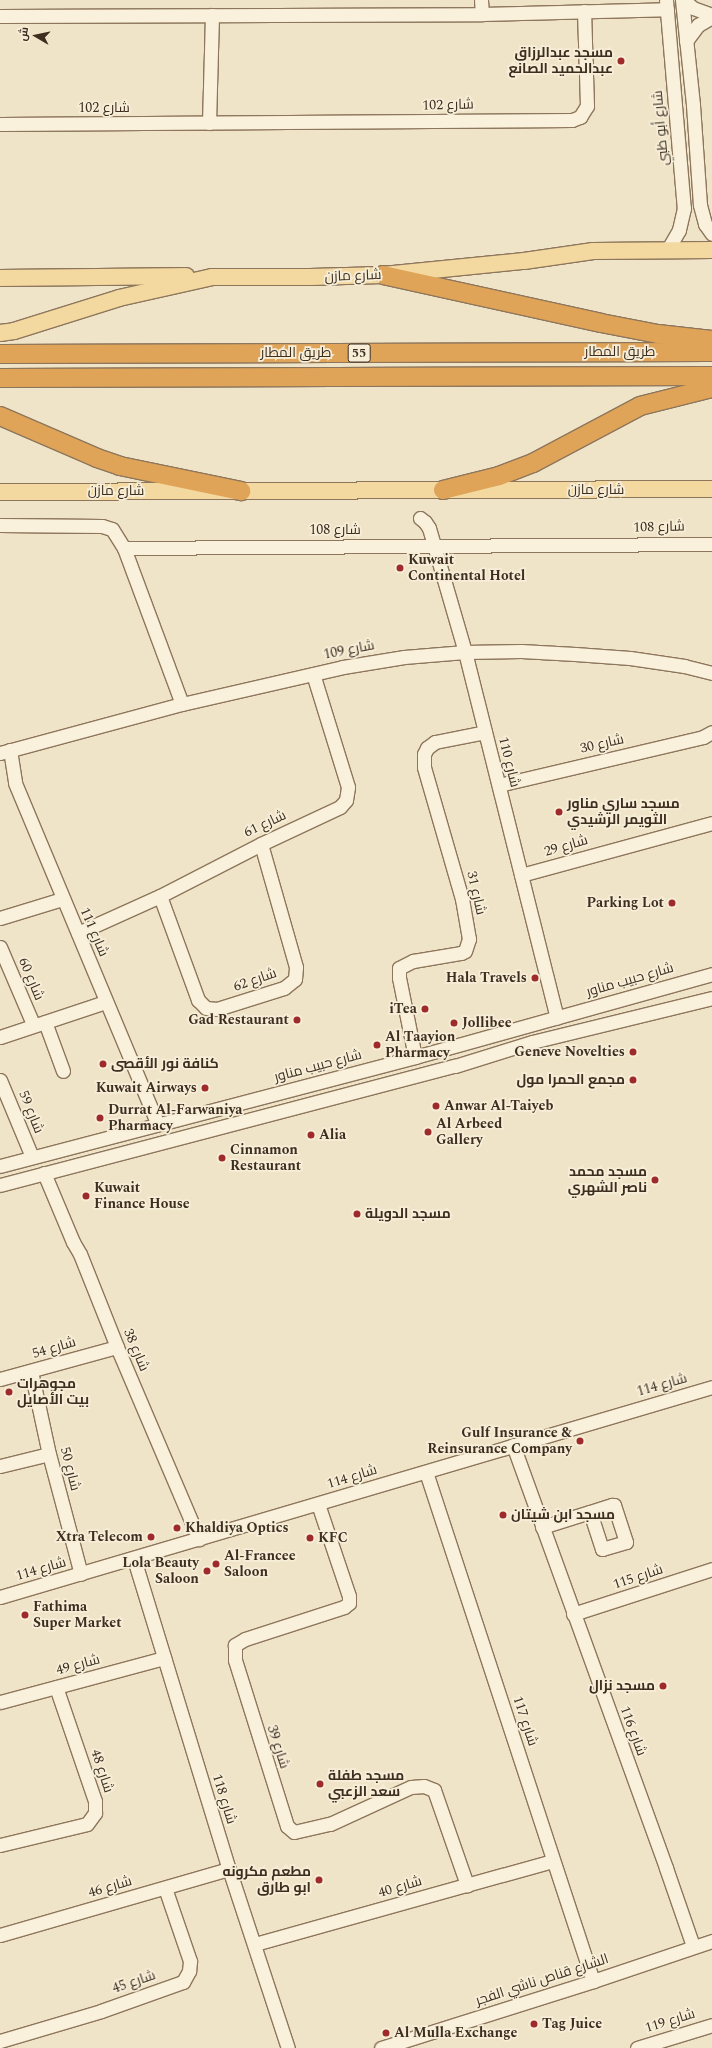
<!DOCTYPE html>
<html>
<head>
<meta charset="utf-8">
<style>
  body { margin:0 }
  #map { position:relative; width:712px; height:2048px; overflow:hidden; background:#f0e4c8; font-family:Spectral,Cairo,serif }
  div>[style] { position:absolute }
  .roads { filter:drop-shadow(1px 0 #8d765c) drop-shadow(-1px 0 #8d765c) drop-shadow(0 1px #8d765c) drop-shadow(0 -1px #8d765c) }
  .minor>* { height:13px; margin:-6.5px; padding:0 6.5px; transform-origin:6.5px; border-radius:6.5px; background:#faf1dc }
  .major>* { height:16px; margin:-8px; padding:0 8px; transform-origin:8px; border-radius:8px; background:#f3d9a0 }
  .highway>* { height:18px; margin:-9px; padding:0 9px; transform-origin:9px; border-radius:9px; background:#e0a458 }
  .dots>* { width:11px; height:11px; translate:-50% -50%; box-sizing:border-box; border:2px solid #f7eed8; border-radius:50% }
  span { translate:-50% -50%; white-space:nowrap; text-align:center; line-height:1.15; -webkit-text-stroke:3.5px #f7eed8; paint-order:stroke }
  .shield-label span { padding:1px 3px; background:#f7eed8; border:1px solid; border-radius:3px; -webkit-text-stroke-width:0 }
  .shield-label { font-size:13px; color:#3d2e20; font-weight:700 }
  .poi-label { font-size:14px; color:#3d2e20; font-weight:700 }
  .right { translate:-100% -50%; text-align:right }
  .left { translate:0 -50%; text-align:left }
  .street-label { font-size:14px; color:#3d2e20 }
  .north { position:absolute; left:16px; top:16px; width:40px; height:40px; -webkit-text-stroke:3px #f7eed8; paint-order:stroke; rotate:279deg; font-size:11px; font-weight:700; line-height:16px; text-align:center; color:#3d2e20 }
  .north::after { content:''; display:block; margin:auto; width:14px; height:18px; background:#3d2e20; clip-path:polygon(50% 0,100% 100%,50% 72%,0 100%) }
</style>
</head>
<body>
<div id="map">
  <div class="roads">
    <div class="minor">
      <i style="left:481px;top:0;width:14px;rotate:86deg"></i>
      <i style="left:666px;top:0;width:209px;rotate:85.1deg"></i>
      <i style="left:684px;top:208px;width:23px;rotate:103deg"></i>
      <i style="left:679px;top:230px;width:22px;rotate:120deg"></i>
      <i style="left:682px;top:0;width:106px;rotate:84deg"></i>
      <i style="left:693px;top:105px;width:100px;rotate:86deg"></i>
      <i style="left:700px;top:205px;width:20px;rotate:75deg"></i>
      <i style="left:705px;top:224px;width:12px;rotate:55deg"></i>
      <i style="left:684px;top:0;width:12px;rotate:42deg"></i>
      <i style="left:693px;top:8px;width:20px;rotate:20deg"></i>
      <i style="left:0;top:16px;width:482px;rotate:-0.2deg"></i>
      <i style="left:482px;top:14px;width:185px;rotate:-1.5deg"></i>
      <i style="left:686px;top:41px;width:20px;rotate:-53deg"></i>
      <i style="left:698px;top:25px;width:16px;rotate:-30deg"></i>
      <i style="left:209px;top:123px;width:108px;rotate:-88.4deg"></i>
      <i style="left:0;top:124px;width:572px;rotate:-0.4deg"></i>
      <i style="left:572px;top:120px;width:9px;rotate:-21deg"></i>
      <i style="left:580px;top:117px;width:13px;rotate:-58deg"></i>
      <i style="left:587px;top:106px;width:95px;rotate:-91.8deg"></i>
      <i style="left:420px;top:518px;width:6px;rotate:39deg"></i>
      <i style="left:425px;top:522px;width:7px;rotate:56deg"></i>
      <i style="left:429px;top:528px;width:129px;rotate:73.8deg"></i>
      <i style="left:465px;top:652px;width:377px;rotate:75.9deg"></i>
      <i style="left:0;top:525px;width:102px;rotate:0.6deg"></i>
      <i style="left:102px;top:526px;width:10px;rotate:17deg"></i>
      <i style="left:112px;top:529px;width:22px;rotate:58deg"></i>
      <i style="left:124px;top:548px;width:166px;rotate:69.6deg"></i>
      <i style="left:124px;top:548px;width:588px;rotate:-0.39deg"></i>
      <i style="left:10px;top:750px;width:33px;rotate:81deg"></i>
      <i style="left:15px;top:783px;width:368px;rotate:67.3deg"></i>
      <i style="left:0;top:753px;width:188px;rotate:-15.1deg"></i>
      <i style="left:182px;top:704px;width:165px;rotate:-12.9deg"></i>
      <i style="left:343px;top:667px;width:62px;rotate:-9.3deg"></i>
      <i style="left:404px;top:657px;width:61px;rotate:-4.7deg"></i>
      <i style="left:465px;top:652px;width:56px;rotate:-1deg"></i>
      <i style="left:521px;top:651px;width:54px;rotate:3.2deg"></i>
      <i style="left:575px;top:654px;width:55px;rotate:4.2deg"></i>
      <i style="left:630px;top:658px;width:55px;rotate:8.4deg"></i>
      <i style="left:684px;top:666px;width:29px;rotate:14deg"></i>
      <i style="left:499px;top:785px;width:210px;rotate:-13.2deg"></i>
      <i style="left:703px;top:737px;width:10px;rotate:-29deg"></i>
      <i style="left:521px;top:875px;width:198px;rotate:-15.2deg"></i>
      <i style="left:160px;top:896px;width:111px;rotate:69.9deg"></i>
      <i style="left:198px;top:1000px;width:11px;rotate:45deg"></i>
      <i style="left:206px;top:1008px;width:11px;rotate:5deg"></i>
      <i style="left:217px;top:1009px;width:70px;rotate:-17.4deg"></i>
      <i style="left:284px;top:988px;width:14px;rotate:-39deg"></i>
      <i style="left:295px;top:979px;width:12px;rotate:-85deg"></i>
      <i style="left:296px;top:967px;width:128px;rotate:-105.9deg"></i>
      <i style="left:0;top:918px;width:65px;rotate:-17deg"></i>
      <i style="left:78px;top:933px;width:90px;rotate:-24.3deg"></i>
      <i style="left:160px;top:896px;width:114px;rotate:-27.2deg"></i>
      <i style="left:261px;top:844px;width:87px;rotate:-25.1deg"></i>
      <i style="left:340px;top:807px;width:9px;rotate:-49deg"></i>
      <i style="left:346px;top:800px;width:13px;rotate:-81deg"></i>
      <i style="left:348px;top:787px;width:118px;rotate:-107.2deg"></i>
      <i style="left:0;top:947px;width:84px;rotate:66.8deg"></i>
      <i style="left:45px;top:1022px;width:52px;rotate:69.8deg"></i>
      <i style="left:0;top:1037px;width:111px;rotate:-18.4deg"></i>
      <i style="left:415px;top:1057px;width:81px;rotate:-101.4deg"></i>
      <i style="left:399px;top:978px;width:10px;rotate:-90deg"></i>
      <i style="left:399px;top:968px;width:16px;rotate:-27deg"></i>
      <i style="left:413px;top:961px;width:49px;rotate:-9.5deg"></i>
      <i style="left:461px;top:953px;width:4px;rotate:-27deg"></i>
      <i style="left:465px;top:951px;width:13px;rotate:-72deg"></i>
      <i style="left:469px;top:939px;width:41px;rotate:-99.9deg"></i>
      <i style="left:462px;top:899px;width:137px;rotate:-106.1deg"></i>
      <i style="left:424px;top:767px;width:13px;rotate:-90deg"></i>
      <i style="left:424px;top:754px;width:7px;rotate:-63deg"></i>
      <i style="left:427px;top:748px;width:10px;rotate:-37deg"></i>
      <i style="left:435px;top:742px;width:51px;rotate:-11.3deg"></i>
      <i style="left:0;top:1080px;width:83px;rotate:67.4deg"></i>
      <i style="left:0;top:1166px;width:429px;rotate:-14.7deg"></i>
      <i style="left:415px;top:1057px;width:308px;rotate:-15.6deg"></i>
      <i style="left:44px;top:1173px;width:75px;rotate:67.2deg"></i>
      <i style="left:73px;top:1242px;width:14px;rotate:60deg"></i>
      <i style="left:80px;top:1254px;width:100px;rotate:68.3deg"></i>
      <i style="left:117px;top:1347px;width:209px;rotate:66.9deg"></i>
      <i style="left:0;top:1185px;width:470px;rotate:-14.7deg"></i>
      <i style="left:455px;top:1066px;width:81px;rotate:-17.3deg"></i>
      <i style="left:532px;top:1042px;width:185px;rotate:-13.7deg"></i>
      <i style="left:31px;top:1371px;width:85px;rotate:77.8deg"></i>
      <i style="left:49px;top:1454px;width:124px;rotate:75.1deg"></i>
      <i style="left:0;top:1379px;width:121px;rotate:-15.3deg"></i>
      <i style="left:513px;top:1445px;width:450px;rotate:70.1deg"></i>
      <i style="left:666px;top:1868px;width:83px;rotate:70.9deg"></i>
      <i style="left:0;top:1466px;width:50px;rotate:-13.8deg"></i>
      <i style="left:426px;top:1472px;width:536px;rotate:71.84deg"></i>
      <i style="left:318px;top:1504px;width:97px;rotate:71.4deg"></i>
      <i style="left:349px;top:1596px;width:7px;rotate:90deg"></i>
      <i style="left:349px;top:1603px;width:6px;rotate:141deg"></i>
      <i style="left:344px;top:1607px;width:104px;rotate:162.1deg"></i>
      <i style="left:245px;top:1639px;width:12px;rotate:149deg"></i>
      <i style="left:235px;top:1645px;width:15px;rotate:90deg"></i>
      <i style="left:235px;top:1660px;width:174px;rotate:72.6deg"></i>
      <i style="left:287px;top:1826px;width:9px;rotate:41deg"></i>
      <i style="left:294px;top:1832px;width:37px;rotate:-13deg"></i>
      <i style="left:330px;top:1824px;width:89px;rotate:-24.6deg"></i>
      <i style="left:411px;top:1787px;width:13px;rotate:-4deg"></i>
      <i style="left:424px;top:1786px;width:11px;rotate:22deg"></i>
      <i style="left:434px;top:1790px;width:101px;rotate:70.8deg"></i>
      <i style="left:542px;top:1527px;width:50px;rotate:-17.4deg"></i>
      <i style="left:590px;top:1512px;width:23px;rotate:-18deg"></i>
      <i style="left:612px;top:1505px;width:2px"></i>
      <i style="left:614px;top:1505px;width:39px;rotate:72deg"></i>
      <i style="left:626px;top:1542px;width:25px;rotate:164deg"></i>
      <i style="left:602px;top:1549px;width:39px;rotate:-108deg"></i>
      <i style="left:134px;top:1559px;width:324px;rotate:73deg"></i>
      <i style="left:229px;top:1869px;width:188px;rotate:71.8deg"></i>
      <i style="left:0;top:1597px;width:742px;rotate:-16.43deg"></i>
      <i style="left:573px;top:1614px;width:146px;rotate:-17.9deg"></i>
      <i style="left:0;top:1702px;width:170px;rotate:-15deg"></i>
      <i style="left:0;top:1845px;width:89px;rotate:-13.6deg"></i>
      <i style="left:87px;top:1824px;width:14px;rotate:-54deg"></i>
      <i style="left:95px;top:1813px;width:12px;rotate:-90deg"></i>
      <i style="left:95px;top:1801px;width:120px;rotate:-108.9deg"></i>
      <i style="left:0;top:1935px;width:238px;rotate:-16.1deg"></i>
      <i style="left:255px;top:1944px;width:309px;rotate:-15.6deg"></i>
      <i style="left:0;top:2041px;width:105px;rotate:-16.5deg"></i>
      <i style="left:101px;top:2011px;width:87px;rotate:-19.5deg"></i>
      <i style="left:183px;top:1982px;width:13px;rotate:-61deg"></i>
      <i style="left:189px;top:1971px;width:10px;rotate:-84deg"></i>
      <i style="left:190px;top:1961px;width:77px;rotate:-108.9deg"></i>
      <i style="left:381px;top:2048px;width:222px;rotate:-17.5deg"></i>
      <i style="left:593px;top:1981px;width:126px;rotate:-18.6deg"></i>
      <i style="left:637px;top:2048px;width:78px;rotate:-17deg"></i>
    </div>
    <div class="major">
      <i style="left:0;top:278px;width:186px;rotate:-0.6deg"></i>
      <i style="left:0;top:333px;width:14px;rotate:-8deg"></i>
      <i style="left:14px;top:331px;width:110px;rotate:-17.4deg"></i>
      <i style="left:119px;top:298px;width:95px;rotate:-12.7deg"></i>
      <i style="left:212px;top:277px;width:98px"></i>
      <i style="left:310px;top:277px;width:73px;rotate:-1.6deg"></i>
      <i style="left:383px;top:275px;width:142px;rotate:-5.7deg"></i>
      <i style="left:524px;top:261px;width:70px;rotate:-8.2deg"></i>
      <i style="left:593px;top:251px;width:119px;rotate:-0.5deg"></i>
      <i style="left:0;top:492px;width:712px;rotate:-0.24deg"></i>
    </div>
    <div class="highway">
      <i style="left:383px;top:275px;width:223px;rotate:12.4deg"></i>
      <i style="left:601px;top:323px;width:58px;rotate:10.9deg"></i>
      <i style="left:658px;top:334px;width:54px;rotate:6.3deg"></i>
      <i style="left:0;top:354px;width:712px;rotate:-0.16deg"></i>
      <i style="left:0;top:378px;width:712px;rotate:-0.16deg"></i>
      <i style="left:0;top:416px;width:106px;rotate:23.4deg"></i>
      <i style="left:97px;top:458px;width:24px;rotate:19deg"></i>
      <i style="left:120px;top:466px;width:124px;rotate:11.7deg"></i>
      <i style="left:443px;top:490px;width:58px;rotate:-14deg"></i>
      <i style="left:499px;top:476px;width:36px;rotate:-21deg"></i>
      <i style="left:533px;top:463px;width:121px;rotate:-28deg"></i>
      <i style="left:640px;top:406px;width:74px;rotate:-14deg"></i>
    </div>
  </div>
  <div class="dots">
    <i style="left:621px;top:61px;background:#9e2a2b"></i>
    <i style="left:400px;top:568px;background:#9e2a2b"></i>
    <i style="left:559px;top:812px;background:#9e2a2b"></i>
    <i style="left:672px;top:903px;background:#9e2a2b"></i>
    <i style="left:535px;top:978px;background:#9e2a2b"></i>
    <i style="left:425px;top:1009px;background:#9e2a2b"></i>
    <i style="left:297px;top:1020px;background:#9e2a2b"></i>
    <i style="left:454px;top:1023px;background:#9e2a2b"></i>
    <i style="left:377px;top:1045px;background:#9e2a2b"></i>
    <i style="left:633px;top:1052px;background:#9e2a2b"></i>
    <i style="left:103px;top:1064px;background:#9e2a2b"></i>
    <i style="left:633px;top:1080px;background:#9e2a2b"></i>
    <i style="left:205px;top:1088px;background:#9e2a2b"></i>
    <i style="left:436px;top:1106px;background:#9e2a2b"></i>
    <i style="left:100px;top:1118px;background:#9e2a2b"></i>
    <i style="left:428px;top:1132px;background:#9e2a2b"></i>
    <i style="left:311px;top:1135px;background:#9e2a2b"></i>
    <i style="left:222px;top:1158px;background:#9e2a2b"></i>
    <i style="left:655px;top:1180px;background:#9e2a2b"></i>
    <i style="left:86px;top:1196px;background:#9e2a2b"></i>
    <i style="left:357px;top:1214px;background:#9e2a2b"></i>
    <i style="left:9px;top:1392px;background:#9e2a2b"></i>
    <i style="left:580px;top:1441px;background:#9e2a2b"></i>
    <i style="left:503px;top:1515px;background:#9e2a2b"></i>
    <i style="left:177px;top:1528px;background:#9e2a2b"></i>
    <i style="left:151px;top:1537px;background:#9e2a2b"></i>
    <i style="left:310px;top:1538px;background:#9e2a2b"></i>
    <i style="left:216px;top:1564px;background:#9e2a2b"></i>
    <i style="left:207px;top:1571px;background:#9e2a2b"></i>
    <i style="left:25px;top:1615px;background:#9e2a2b"></i>
    <i style="left:663px;top:1686px;background:#9e2a2b"></i>
    <i style="left:320px;top:1784px;background:#9e2a2b"></i>
    <i style="left:319px;top:1880px;background:#9e2a2b"></i>
    <i style="left:534px;top:2024px;background:#9e2a2b"></i>
    <i style="left:386px;top:2033px;background:#9e2a2b"></i>
  </div>
  <div class="shield-label">
    <span style="left:359px;top:353px">55</span>
  </div>
  <div class="poi-label">
    <span class="right" style="left:613px;top:61px">مسجد عبدالرزاق<br>عبدالحميد الصانع</span>
    <span class="left" style="left:408px;top:568px">Kuwait<br>Continental Hotel</span>
    <span class="left" style="left:567px;top:812px">مسجد ساري مناور<br>الثويمر الرشيدي</span>
    <span class="right" style="left:664px;top:903px">Parking Lot</span>
    <span class="right" style="left:527px;top:978px">Hala Travels</span>
    <span class="right" style="left:417px;top:1009px">iTea</span>
    <span class="right" style="left:289px;top:1020px">Gad Restaurant</span>
    <span class="left" style="left:462px;top:1023px">Jollibee</span>
    <span class="left" style="left:385px;top:1045px">Al Taayion<br>Pharmacy</span>
    <span class="right" style="left:625px;top:1052px">Geneve Novelties</span>
    <span class="left" style="left:111px;top:1064px">كنافة نور الأقصى</span>
    <span class="right" style="left:625px;top:1080px">مجمع الحمرا مول</span>
    <span class="right" style="left:197px;top:1088px">Kuwait Airways</span>
    <span class="left" style="left:444px;top:1106px">Anwar Al-Taiyeb</span>
    <span class="left" style="left:108px;top:1118px">Durrat Al-Farwaniya<br>Pharmacy</span>
    <span class="left" style="left:436px;top:1132px">Al Arbeed<br>Gallery</span>
    <span class="left" style="left:319px;top:1135px">Alia</span>
    <span class="left" style="left:230px;top:1158px">Cinnamon<br>Restaurant</span>
    <span class="right" style="left:647px;top:1180px">مسجد محمد<br>ناصر الشهري</span>
    <span class="left" style="left:94px;top:1196px">Kuwait<br>Finance House</span>
    <span class="left" style="left:365px;top:1214px">مسجد الدويلة</span>
    <span class="left" style="left:17px;top:1392px">مجوهرات<br>بيت الأصايل</span>
    <span class="right" style="left:572px;top:1441px">Gulf Insurance &amp;<br>Reinsurance Company</span>
    <span class="left" style="left:511px;top:1515px">مسجد ابن شيتان</span>
    <span class="left" style="left:185px;top:1528px">Khaldiya Optics</span>
    <span class="right" style="left:143px;top:1537px">Xtra Telecom</span>
    <span class="left" style="left:318px;top:1538px">KFC</span>
    <span class="left" style="left:224px;top:1564px">Al-Francee<br>Saloon</span>
    <span class="right" style="left:199px;top:1571px">Lola Beauty<br>Saloon</span>
    <span class="left" style="left:33px;top:1615px">Fathima<br>Super Market</span>
    <span class="right" style="left:655px;top:1686px">مسجد نزال</span>
    <span class="left" style="left:328px;top:1784px">مسجد طفلة<br>سعد الزعبي</span>
    <span class="right" style="left:311px;top:1880px">مطعم مكرونه<br>ابو طارق</span>
    <span class="left" style="left:542px;top:2024px">Tag Juice</span>
    <span class="left" style="left:394px;top:2033px">Al Mulla Exchange</span>
  </div>
  <div class="street-label">
    <span style="left:448px;top:105px;rotate:-1deg">شارع 102</span>
    <span style="left:104px;top:108px">شارع 102</span>
    <span style="left:661px;top:128px;rotate:-95deg">شارع أبو ظبي</span>
    <span style="left:353px;top:276px;rotate:-2deg">شارع مازن</span>
    <span style="left:620px;top:352px">طريق المطار</span>
    <span style="left:296px;top:353px">طريق المطار</span>
    <span style="left:596px;top:490px">شارع مازن</span>
    <span style="left:116px;top:491px">شارع مازن</span>
    <span style="left:659px;top:527px;rotate:-1deg">شارع 108</span>
    <span style="left:335px;top:530px">شارع 108</span>
    <span style="left:349px;top:650px;rotate:-11deg">شارع 109</span>
    <span style="left:602px;top:744px;rotate:-13deg">شارع 30</span>
    <span style="left:509px;top:762px;rotate:76deg">شارع 110</span>
    <span style="left:265px;top:824px;rotate:-25deg">شارع 61</span>
    <span style="left:566px;top:846px;rotate:-16deg">شارع 29</span>
    <span style="left:476px;top:893px;rotate:77deg">شارع 31</span>
    <span style="left:94px;top:932px;rotate:67deg">شارع 111</span>
    <span style="left:31px;top:979px;rotate:67deg">شارع 60</span>
    <span style="left:255px;top:980px;rotate:-19deg">شارع 62</span>
    <span style="left:630px;top:980px;rotate:-16deg">شارع حبيب مناور</span>
    <span style="left:318px;top:1066px;rotate:-15deg">شارع حبيب مناور</span>
    <span style="left:31px;top:1112px;rotate:68deg">شارع 59</span>
    <span style="left:54px;top:1348px;rotate:-16deg">شارع 54</span>
    <span style="left:136px;top:1350px;rotate:67deg">شارع 38</span>
    <span style="left:662px;top:1385px;rotate:-16deg">شارع 114</span>
    <span style="left:70px;top:1469px;rotate:76deg">شارع 50</span>
    <span style="left:352px;top:1477px;rotate:-17deg">شارع 114</span>
    <span style="left:41px;top:1569px;rotate:-16deg">شارع 114</span>
    <span style="left:638px;top:1577px;rotate:-18deg">شارع 115</span>
    <span style="left:78px;top:1665px;rotate:-15deg">شارع 49</span>
    <span style="left:525px;top:1721px;rotate:72deg">شارع 117</span>
    <span style="left:633px;top:1731px;rotate:70deg">شارع 116</span>
    <span style="left:278px;top:1747px;rotate:72deg">شارع 39</span>
    <span style="left:102px;top:1771px;rotate:72deg">شارع 48</span>
    <span style="left:224px;top:1799px;rotate:73deg">شارع 118</span>
    <span style="left:110px;top:1887px;rotate:-16deg">شارع 46</span>
    <span style="left:400px;top:1887px;rotate:-16deg">شارع 40</span>
    <span style="left:542px;top:1980px;rotate:-18deg">الشارع قناص ناشي الفجر</span>
    <span style="left:134px;top:1982px;rotate:-19deg">شارع 45</span>
    <span style="left:670px;top:2021px;rotate:-17deg">شارع 119</span>
  </div>
  <div class="north">ش</div>
</div>
</body>
</html>
